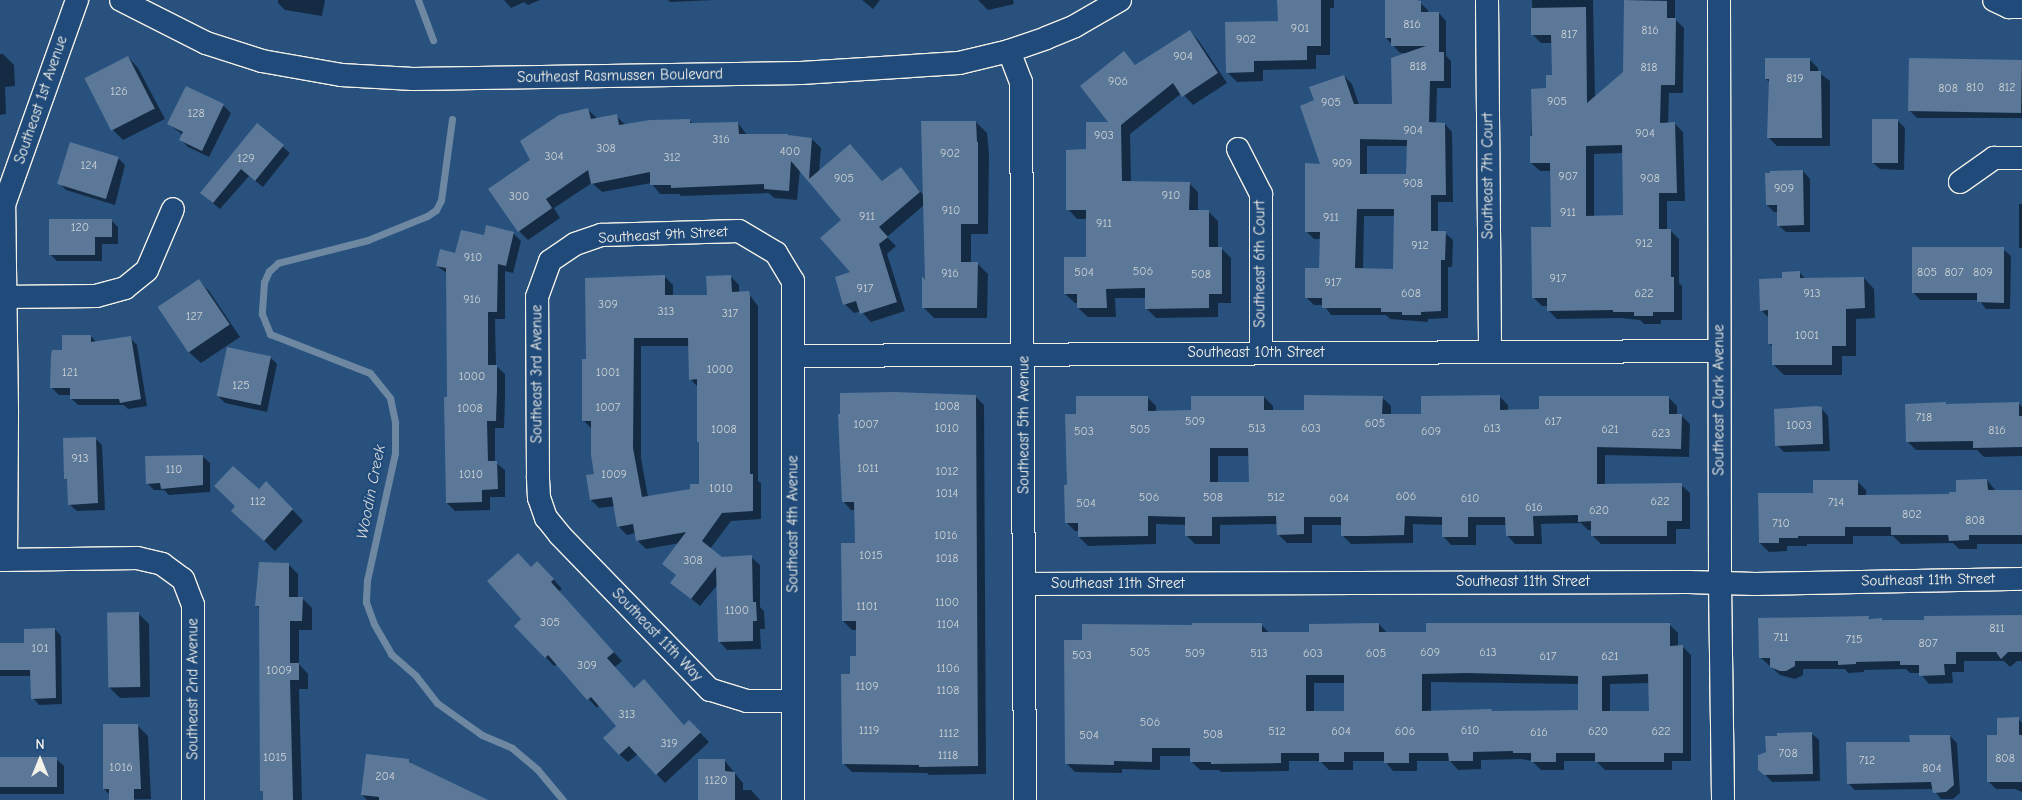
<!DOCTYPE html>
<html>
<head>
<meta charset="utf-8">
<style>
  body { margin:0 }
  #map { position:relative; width:2022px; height:800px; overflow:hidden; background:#28517e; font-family:"Comic Neue",sans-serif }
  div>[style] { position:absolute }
  .shadow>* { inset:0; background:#0007; transform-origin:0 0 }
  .stream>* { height:7px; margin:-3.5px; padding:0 3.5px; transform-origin:3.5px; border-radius:3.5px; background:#6e88a2 }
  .building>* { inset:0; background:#5b7899; transform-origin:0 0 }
  .roads { filter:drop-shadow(1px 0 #f4f1e8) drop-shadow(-1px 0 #f4f1e8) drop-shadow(0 1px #f4f1e8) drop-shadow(0 -1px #f4f1e8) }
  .minor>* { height:22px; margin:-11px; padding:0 11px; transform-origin:11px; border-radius:11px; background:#1f4a7a }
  span { translate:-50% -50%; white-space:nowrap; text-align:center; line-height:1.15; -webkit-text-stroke:4.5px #1f4a7a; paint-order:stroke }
  .number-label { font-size:12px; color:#ced3d4 }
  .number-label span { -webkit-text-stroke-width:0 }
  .street-label { font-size:15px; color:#f4f1e8 }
  .water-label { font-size:16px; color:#d9dcda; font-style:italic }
  .north { position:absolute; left:15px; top:735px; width:50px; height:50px; -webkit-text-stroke:4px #1f4a7a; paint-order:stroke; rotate:0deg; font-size:14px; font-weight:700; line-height:20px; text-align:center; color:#f4f1e8 }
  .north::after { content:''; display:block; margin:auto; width:18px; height:22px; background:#f4f1e8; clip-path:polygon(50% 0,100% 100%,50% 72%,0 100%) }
</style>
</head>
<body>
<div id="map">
  <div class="shadow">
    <i style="clip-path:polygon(278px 0,325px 0,322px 16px,285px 10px,278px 3px)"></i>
    <i style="clip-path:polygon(504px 0,540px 0,528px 5px,524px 2px,511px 8px)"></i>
    <i style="clip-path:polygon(668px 0,715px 0,670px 2px)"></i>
    <i style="clip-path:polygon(862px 0,880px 0,873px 9px)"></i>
    <i style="clip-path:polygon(1013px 0,1014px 4px,988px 10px,978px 0)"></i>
    <i style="clip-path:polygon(1279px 0,1334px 0,1334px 8px,1330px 8px,1330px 55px,1316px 55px,1316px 69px,1263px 70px,1263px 81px,1237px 82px,1227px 72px,1279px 22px)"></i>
    <i style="clip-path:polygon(evenodd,1387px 0,1417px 0,1428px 10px,1428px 13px,1439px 13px,1446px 21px,1446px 56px,1451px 61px,1451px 88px,1437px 88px,1436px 124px,1445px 124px,1452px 132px,1453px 202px,1438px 202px,1438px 233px,1445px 233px,1453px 240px,1452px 267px,1448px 267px,1448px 318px,1428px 319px,1428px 322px,1390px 319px,1386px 315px,1331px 315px,1324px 305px,1314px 305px,1306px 297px,1320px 269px,1321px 239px,1314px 239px,1306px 231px,1322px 165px,1316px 101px,1344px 76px,1352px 84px,1359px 105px,1393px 106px,1409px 53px,1400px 53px,1386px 38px,1387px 0,1367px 146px,1408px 146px,1407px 175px,1367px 175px,1367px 146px,1387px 0,1364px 216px,1395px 216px,1395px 270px,1363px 270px,1364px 216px)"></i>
    <i style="clip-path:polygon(evenodd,1532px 0,1593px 0,1595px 98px,1625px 72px,1625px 0,1675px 0,1675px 19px,1684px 28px,1683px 93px,1669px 93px,1668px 124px,1675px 124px,1683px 132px,1685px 201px,1667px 201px,1667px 230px,1670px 230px,1679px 239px,1679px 283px,1682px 286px,1682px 320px,1661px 320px,1661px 324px,1644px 324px,1640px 320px,1621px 318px,1557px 319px,1548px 310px,1548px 306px,1542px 306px,1533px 297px,1552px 228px,1552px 171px,1540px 171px,1531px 163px,1532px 90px,1547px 90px,1553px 76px,1553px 43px,1541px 43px,1533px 35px,1532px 0,1624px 153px,1624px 217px,1594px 217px,1594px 154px,1624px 153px)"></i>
    <i style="clip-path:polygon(1190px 31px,1199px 41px,1227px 83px,1193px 105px,1182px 93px,1130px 134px,1131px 182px,1189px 183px,1198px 192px,1198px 212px,1209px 212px,1218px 221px,1218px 249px,1222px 249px,1231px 258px,1231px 303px,1218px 303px,1218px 317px,1156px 318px,1146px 308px,1146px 298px,1115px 298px,1116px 317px,1088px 317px,1078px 308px,1078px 303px,1075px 303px,1065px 294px,1088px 258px,1087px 219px,1077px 219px,1068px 209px,1087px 150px,1111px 123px,1124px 53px,1136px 66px)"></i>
    <i style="clip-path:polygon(0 54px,3px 54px,14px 65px,15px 86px,5px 87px,6px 114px,0 115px)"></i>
    <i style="clip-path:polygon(128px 57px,138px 68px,165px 119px,123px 140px,112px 129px)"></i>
    <i style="clip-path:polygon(1809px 59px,1818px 68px,1818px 72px,1830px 81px,1830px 146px,1777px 146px,1768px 137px,1770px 83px,1766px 79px)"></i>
    <i style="clip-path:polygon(2022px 60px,2022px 118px,1917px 118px,1910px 111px)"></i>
    <i style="clip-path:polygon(186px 87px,224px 106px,231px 113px,209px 157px,188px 147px,181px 140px,183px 135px,169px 124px)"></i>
    <i style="clip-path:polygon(588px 110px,598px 119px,616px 116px,626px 125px,689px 120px,693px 124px,738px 123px,747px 135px,812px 139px,821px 148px,819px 172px,850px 145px,883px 182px,901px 169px,924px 196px,976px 122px,987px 133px,989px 154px,988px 234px,971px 234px,971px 264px,978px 264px,988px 274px,987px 318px,934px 318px,923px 307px,926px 282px,924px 205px,887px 237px,896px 246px,887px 254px,905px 311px,871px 322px,861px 311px,854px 313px,845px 304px,852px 273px,843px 220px,800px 170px,797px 200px,774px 198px,769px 193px,681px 196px,679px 194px,660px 194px,651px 183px,602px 192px,592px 183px,554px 208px,560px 218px,528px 240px,519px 231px,531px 160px)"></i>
    <i style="clip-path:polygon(1898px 121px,1905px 128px,1904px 170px,1880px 169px,1872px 162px)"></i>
    <i style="clip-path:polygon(257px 125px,290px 153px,263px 187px,249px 176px,220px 209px,209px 200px)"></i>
    <i style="clip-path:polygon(118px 158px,125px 165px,115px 205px,66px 190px,59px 183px)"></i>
    <i style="clip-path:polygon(1803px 171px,1810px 179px,1810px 232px,1786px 232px,1778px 225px,1778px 212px,1774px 212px,1767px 205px)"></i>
    <i style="left:2019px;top:204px;width:3px;height:44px"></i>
    <i style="clip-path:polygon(111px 220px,118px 227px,118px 244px,102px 244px,102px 261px,57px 261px,50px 254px)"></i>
    <i style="clip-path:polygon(513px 233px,521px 241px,513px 273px,505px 271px,505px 319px,495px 319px,496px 366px,505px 374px,505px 399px,504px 428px,495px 428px,495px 462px,505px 470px,505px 497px,490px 497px,490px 510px,455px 511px,447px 503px,448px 274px,437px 266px,485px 236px)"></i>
    <i style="clip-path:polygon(2003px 249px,2011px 256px,2010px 309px,1986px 309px,1979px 300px,1920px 300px,1913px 292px)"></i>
    <i style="clip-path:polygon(1800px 273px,1806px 279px,1864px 278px,1874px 289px,1875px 318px,1856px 319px,1856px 356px,1842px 356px,1842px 375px,1784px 375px,1773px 364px,1773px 347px,1770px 344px,1770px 319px,1761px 310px,1784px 280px)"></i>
    <i style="clip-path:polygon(evenodd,664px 276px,673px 285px,673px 296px,708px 296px,731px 277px,739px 285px,739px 293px,748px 293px,758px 306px,758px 481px,761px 483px,761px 519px,731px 521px,710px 549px,722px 559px,751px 557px,760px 565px,760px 607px,764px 611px,765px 629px,760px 629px,761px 649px,727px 650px,719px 641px,718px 584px,700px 606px,672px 583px,677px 576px,664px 563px,680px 543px,646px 549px,637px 540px,636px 533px,627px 535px,618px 526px,615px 506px,599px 508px,591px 500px,587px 476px,595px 475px,592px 429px,583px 420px,587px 360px,664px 276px,641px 346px,689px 346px,690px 379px,698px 387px,701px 485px,691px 490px,648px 497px,641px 458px,641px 346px)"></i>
    <i style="clip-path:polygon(199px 281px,209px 291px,240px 337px,201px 363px,190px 353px,160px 309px)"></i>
    <i style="clip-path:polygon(91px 336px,97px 343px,130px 338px,137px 345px,147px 406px,128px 409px,124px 405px,78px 405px,71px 398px,71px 395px,59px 395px,52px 388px,63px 351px)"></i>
    <i style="clip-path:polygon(270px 357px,277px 364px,267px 412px,225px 403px,218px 396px)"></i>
    <i style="clip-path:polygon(975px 396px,984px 405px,986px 774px,929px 775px,927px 773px,852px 772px,843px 763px,852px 676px,857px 657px,857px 630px,852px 630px,843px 621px,856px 544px,856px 510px,851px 510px,843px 501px)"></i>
    <i style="clip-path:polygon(evenodd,1499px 396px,1508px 405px,1508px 411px,1540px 410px,1669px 398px,1677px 406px,1677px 415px,1681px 415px,1690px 424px,1689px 457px,1605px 455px,1605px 485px,1681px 485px,1690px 493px,1690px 529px,1676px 529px,1676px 544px,1601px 544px,1592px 535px,1592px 530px,1588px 530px,1581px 523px,1541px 524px,1542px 544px,1515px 544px,1507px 535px,1507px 525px,1476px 525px,1476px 545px,1451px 545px,1443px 536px,1443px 525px,1413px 524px,1413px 543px,1351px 544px,1343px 536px,1343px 525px,1312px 525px,1312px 543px,1287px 543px,1278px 534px,1278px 524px,1220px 525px,1220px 544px,1195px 544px,1186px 535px,1186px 525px,1156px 524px,1156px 544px,1088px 546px,1079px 537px,1079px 531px,1075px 531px,1066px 522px,1069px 486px,1066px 416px,1077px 416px,1147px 397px,1156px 406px,1156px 412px,1192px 411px,1264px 397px,1273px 406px,1273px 411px,1305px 411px,1382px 397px,1391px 406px,1391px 415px,1423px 415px,1499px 396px,1218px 456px,1250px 456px,1250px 484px,1218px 483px,1218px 456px)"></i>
    <i style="clip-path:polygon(2018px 403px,2022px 407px,2022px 456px,1984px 457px,1977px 450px,1916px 450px,1907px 441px)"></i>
    <i style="clip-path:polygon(1821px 408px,1828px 416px,1830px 451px,1784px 452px,1777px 445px)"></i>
    <i style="clip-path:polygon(95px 438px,102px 445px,105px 510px,77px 511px,69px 504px,69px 482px,65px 478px)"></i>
    <i style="clip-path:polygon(202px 456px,210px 463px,210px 492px,169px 495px,164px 490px,154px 490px,147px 483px)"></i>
    <i style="clip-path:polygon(1987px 480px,1996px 491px,2022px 491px,2022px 544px,1977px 544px,1977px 549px,1959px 549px,1953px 543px,1901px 544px,1893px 536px,1853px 536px,1853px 544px,1807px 544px,1807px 546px,1787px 546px,1787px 551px,1769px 552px,1760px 543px,1815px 494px,1857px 481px,1866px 490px,1866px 496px,1950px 495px)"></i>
    <i style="clip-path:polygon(259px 490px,277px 493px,303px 521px,275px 551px,244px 521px,237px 507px)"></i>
    <i style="clip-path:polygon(288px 564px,298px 574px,298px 598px,302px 598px,312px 608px,312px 630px,299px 630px,299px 664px,308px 674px,308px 689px,299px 689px,302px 800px,264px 800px,260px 609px,256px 605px)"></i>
    <i style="clip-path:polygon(531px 568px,546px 571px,562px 589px,558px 592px,622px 661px,615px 667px,634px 689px,644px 680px,685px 726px,689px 721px,709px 742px,665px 783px,638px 754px,628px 762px,619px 754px,618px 726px,599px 705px,597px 708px,557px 664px,554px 666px,516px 626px,523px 619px)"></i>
    <i style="clip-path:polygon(138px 613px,149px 624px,150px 697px,120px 698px,109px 687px)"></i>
    <i style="clip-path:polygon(2022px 616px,2022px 661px,2017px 661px,2010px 667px,2004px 661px,1964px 661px,1964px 672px,1952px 672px,1953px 683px,1929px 684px,1920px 673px,1910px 673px,1906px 669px,1864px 670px,1864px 672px,1848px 673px,1845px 669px,1803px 669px,1803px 675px,1795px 679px,1780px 675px,1760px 657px,1869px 617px,1871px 620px,1883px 622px,1925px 622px)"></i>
    <i style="clip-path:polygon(evenodd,1261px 624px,1270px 634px,1310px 634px,1379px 624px,1388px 634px,1669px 624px,1678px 633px,1678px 647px,1683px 647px,1691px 655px,1691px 761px,1672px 761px,1672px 770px,1605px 770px,1596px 761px,1564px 761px,1564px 770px,1541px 770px,1532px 761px,1521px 759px,1481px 760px,1481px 769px,1458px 770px,1450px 761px,1417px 761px,1417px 771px,1393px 771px,1385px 761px,1353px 761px,1353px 770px,1329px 770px,1320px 761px,1289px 761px,1289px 771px,1221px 772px,1219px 770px,1200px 770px,1192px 762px,1191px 756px,1160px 756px,1160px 770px,1122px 769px,1122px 773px,1075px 772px,1066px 763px,1083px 641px,1193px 626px,1261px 624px,1431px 682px,1580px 684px,1580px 712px,1431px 712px,1431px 682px,1261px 624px,1314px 683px,1345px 683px,1345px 712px,1314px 712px,1314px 683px,1261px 624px,1649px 683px,1650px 712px,1610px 712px,1610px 684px,1649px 683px)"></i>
    <i style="clip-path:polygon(55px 629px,61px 636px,62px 704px,39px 705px,33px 698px,32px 676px,0 676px,0 644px,26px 644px)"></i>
    <i style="clip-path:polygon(2018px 719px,2022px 723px,2022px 792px,2015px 789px,1996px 789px,1989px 782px)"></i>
    <i style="clip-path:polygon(137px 725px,148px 736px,151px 799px,110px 800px,110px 795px,104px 789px)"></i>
    <i style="clip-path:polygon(1811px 733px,1819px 740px,1820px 781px,1772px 782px,1760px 769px)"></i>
    <i style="clip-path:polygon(1950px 736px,1957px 743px,1960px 793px,1953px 799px,1941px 799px,1933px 789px,1855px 790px,1848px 783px,1911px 743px)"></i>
    <i style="clip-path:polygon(0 759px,56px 759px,64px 766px,64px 794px,0 794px)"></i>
    <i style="clip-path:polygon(408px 760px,415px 767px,478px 800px,367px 800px,362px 795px)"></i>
    <i style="clip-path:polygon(724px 760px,743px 783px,743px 790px,751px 790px,760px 800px,699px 800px)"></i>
  </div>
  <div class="stream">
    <i style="left:418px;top:0;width:43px;rotate:69.4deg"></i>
    <i style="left:452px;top:119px;width:82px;rotate:97.7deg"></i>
    <i style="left:441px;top:200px;width:11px;rotate:117deg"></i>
    <i style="left:436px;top:210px;width:11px;rotate:146deg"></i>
    <i style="left:427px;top:216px;width:64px;rotate:157.9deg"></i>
    <i style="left:368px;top:240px;width:93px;rotate:165.7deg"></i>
    <i style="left:278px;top:263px;width:12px;rotate:138deg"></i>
    <i style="left:269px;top:271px;width:12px;rotate:114deg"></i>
    <i style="left:264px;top:282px;width:32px;rotate:94deg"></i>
    <i style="left:262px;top:314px;width:22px;rotate:68deg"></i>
    <i style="left:270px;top:334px;width:107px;rotate:21.3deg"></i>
    <i style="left:370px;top:373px;width:32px;rotate:51deg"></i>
    <i style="left:390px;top:398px;width:25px;rotate:78deg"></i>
    <i style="left:395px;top:422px;width:31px;rotate:90deg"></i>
    <i style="left:395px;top:453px;width:130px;rotate:102.4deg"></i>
    <i style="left:367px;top:580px;width:22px;rotate:93deg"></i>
    <i style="left:366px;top:602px;width:23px;rotate:70deg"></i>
    <i style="left:374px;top:624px;width:34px;rotate:60deg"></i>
    <i style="left:391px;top:654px;width:33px;rotate:41deg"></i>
    <i style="left:416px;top:676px;width:34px;rotate:52deg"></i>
    <i style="left:437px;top:703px;width:55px;rotate:35.4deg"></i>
    <i style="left:482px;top:735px;width:33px;rotate:23deg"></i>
    <i style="left:512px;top:748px;width:33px;rotate:40deg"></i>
    <i style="left:537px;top:769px;width:40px;rotate:50deg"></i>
  </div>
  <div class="building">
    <i style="clip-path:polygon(1277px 0,1321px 0,1321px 46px,1307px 46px,1307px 60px,1254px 61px,1254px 72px,1226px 73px,1225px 22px,1278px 21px)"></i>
    <i style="clip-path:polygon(evenodd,1385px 0,1417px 0,1421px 1px,1421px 12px,1439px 12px,1439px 52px,1444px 52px,1444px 81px,1430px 81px,1429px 122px,1445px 123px,1446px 195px,1431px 195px,1431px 231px,1446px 231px,1445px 260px,1441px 260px,1441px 311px,1421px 312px,1421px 315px,1402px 315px,1402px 312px,1381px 312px,1381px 308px,1322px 308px,1322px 298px,1305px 298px,1305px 268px,1319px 268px,1320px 232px,1305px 232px,1305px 163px,1320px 164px,1300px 106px,1314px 100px,1309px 87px,1344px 75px,1354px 104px,1392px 104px,1391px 58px,1426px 46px,1391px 46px,1391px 38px,1385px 38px,1385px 0,1360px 139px,1407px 140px,1406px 174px,1360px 174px,1360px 139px,1385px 0,1357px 209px,1394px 209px,1393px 269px,1355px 268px,1357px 209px)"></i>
    <i style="clip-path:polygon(evenodd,1624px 0,1667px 1px,1667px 18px,1676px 18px,1675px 85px,1661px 85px,1660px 123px,1675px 122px,1677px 193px,1659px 193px,1659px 229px,1671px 229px,1671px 277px,1674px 277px,1674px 312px,1653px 312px,1653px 316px,1634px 316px,1634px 312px,1613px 312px,1613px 310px,1547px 311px,1547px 298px,1532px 298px,1531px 227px,1551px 227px,1550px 163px,1530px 163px,1530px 136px,1532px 136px,1531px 89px,1546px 88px,1546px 75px,1552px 75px,1551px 35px,1531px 35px,1531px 8px,1586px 7px,1587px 103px,1623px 72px,1624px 0,1622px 145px,1623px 215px,1586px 216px,1586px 146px,1622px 145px)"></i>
    <i style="clip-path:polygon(1190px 30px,1218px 73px,1182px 97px,1173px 83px,1121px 125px,1122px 181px,1190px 182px,1189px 210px,1209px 210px,1209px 247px,1222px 247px,1222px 294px,1209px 294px,1209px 308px,1145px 309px,1145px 288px,1106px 289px,1107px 308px,1077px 308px,1077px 294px,1064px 294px,1064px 257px,1086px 257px,1086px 210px,1066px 210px,1066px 150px,1086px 149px,1086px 122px,1108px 122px,1080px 86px,1124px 51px,1135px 65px)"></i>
    <i style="left:128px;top:56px;width:59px;height:49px;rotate:63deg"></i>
    <i style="clip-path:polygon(1765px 58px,1810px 58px,1810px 71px,1821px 71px,1822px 138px,1767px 138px,1769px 79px,1765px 79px)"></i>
    <i style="left:1909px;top:58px;width:113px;height:53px;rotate:1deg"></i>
    <i style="clip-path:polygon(186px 86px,224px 104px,202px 151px,179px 140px,183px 132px,167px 124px)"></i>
    <i style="clip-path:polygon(588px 108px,591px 119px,617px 114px,619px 125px,650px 120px,690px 119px,690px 123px,738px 122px,739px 134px,788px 134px,788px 135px,812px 138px,809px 179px,850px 144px,882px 181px,901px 167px,920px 192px,879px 227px,888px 237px,879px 244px,897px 302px,860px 314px,856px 301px,843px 305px,835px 277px,850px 272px,820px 238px,841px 220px,791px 161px,789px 191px,764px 189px,764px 184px,671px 188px,671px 185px,650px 185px,650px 172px,591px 184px,588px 170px,546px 199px,552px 208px,518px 232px,488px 189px,530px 160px,520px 141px,559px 115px)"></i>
    <i style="left:1898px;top:119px;width:44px;height:26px;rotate:90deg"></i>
    <i style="clip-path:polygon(921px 121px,976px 121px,977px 142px,978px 142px,978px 224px,961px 224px,961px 262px,978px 262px,977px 308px,922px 308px,922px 276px,925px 280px)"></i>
    <i style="clip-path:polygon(257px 123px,284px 145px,255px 181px,241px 169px,213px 203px,200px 193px)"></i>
    <i style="left:70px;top:142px;width:51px;height:44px;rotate:17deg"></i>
    <i style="clip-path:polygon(1803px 170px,1804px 225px,1777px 226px,1777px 205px,1766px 205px,1765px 173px,1770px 173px,1770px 171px)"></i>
    <i style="clip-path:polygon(49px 219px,112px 219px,112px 237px,95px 237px,95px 255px,49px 255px)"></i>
    <i style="clip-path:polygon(486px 225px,514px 232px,506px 266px,498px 264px,497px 312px,488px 312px,488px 365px,497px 365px,497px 390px,496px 421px,487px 421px,488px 461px,497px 461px,498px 489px,482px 490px,482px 502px,446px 503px,444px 397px,447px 397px,446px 268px,436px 266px,440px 249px,455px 253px,461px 230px,484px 235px)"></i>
    <i style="clip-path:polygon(1912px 247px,2004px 247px,2004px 303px,1977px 302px,1977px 293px,1912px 293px)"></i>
    <i style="clip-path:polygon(1800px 271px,1800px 278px,1864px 277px,1865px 308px,1846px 309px,1846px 346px,1832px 346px,1832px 365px,1772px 365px,1772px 344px,1768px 344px,1768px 310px,1760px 311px,1759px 279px,1782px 278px,1782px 272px)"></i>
    <i style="clip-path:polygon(evenodd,665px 275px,665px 295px,707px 295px,706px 276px,731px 275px,732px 292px,749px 291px,750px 296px,750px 474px,753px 474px,753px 511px,722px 513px,702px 541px,722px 557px,752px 555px,753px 602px,756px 602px,757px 621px,753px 621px,753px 641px,718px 642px,716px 567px,691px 599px,670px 583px,676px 575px,662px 564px,686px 532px,636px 541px,633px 524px,617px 527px,612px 497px,590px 500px,586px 475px,594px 474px,591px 455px,591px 421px,582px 421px,582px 359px,586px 359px,585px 278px,665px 275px,634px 338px,688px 338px,689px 380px,697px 379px,697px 442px,699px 442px,699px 484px,690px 484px,690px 489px,642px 497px,633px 448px,634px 338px)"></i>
    <i style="left:199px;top:279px;width:55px;height:50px;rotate:56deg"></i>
    <i style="clip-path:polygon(62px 335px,91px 335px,91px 342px,131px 336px,141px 399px,120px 403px,119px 399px,70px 399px,70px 388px,50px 388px,51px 355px,52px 350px,62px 350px)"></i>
    <i style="left:227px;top:347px;width:45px;height:50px;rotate:12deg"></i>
    <i style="clip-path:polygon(894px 392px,976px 395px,978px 766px,919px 767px,919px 765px,842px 764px,841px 674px,850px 674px,850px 656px,856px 656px,856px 621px,842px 621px,841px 543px,855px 543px,854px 502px,842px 502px,838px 414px,840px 414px,840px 393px)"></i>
    <i style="clip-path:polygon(evenodd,1304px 395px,1383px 396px,1382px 414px,1421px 414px,1421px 396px,1500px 395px,1500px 410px,1539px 409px,1539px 396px,1669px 396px,1669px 414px,1682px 414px,1681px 449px,1597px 447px,1597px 484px,1682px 483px,1682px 521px,1667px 521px,1667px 536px,1591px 536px,1591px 521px,1578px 522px,1578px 515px,1533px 516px,1534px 536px,1506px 536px,1505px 517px,1468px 517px,1468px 537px,1442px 537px,1442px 517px,1405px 516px,1404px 535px,1367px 536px,1341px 536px,1341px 517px,1304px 517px,1304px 534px,1277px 535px,1276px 516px,1212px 517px,1212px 536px,1185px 536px,1185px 517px,1148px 516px,1148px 536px,1078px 537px,1078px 523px,1065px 523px,1064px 485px,1067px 485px,1065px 414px,1076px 414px,1076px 396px,1148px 396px,1148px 411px,1191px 410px,1191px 396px,1264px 396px,1264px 410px,1304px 410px,1304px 395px,1210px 448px,1248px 448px,1249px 482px,1210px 482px,1210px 448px)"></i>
    <i style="clip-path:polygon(1946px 402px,1946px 404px,2019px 402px,2019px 416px,2022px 416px,2022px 447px,1973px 448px,1973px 441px,1906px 442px,1905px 404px)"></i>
    <i style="clip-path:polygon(1816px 406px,1822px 407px,1823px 444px,1775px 446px,1774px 409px)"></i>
    <i style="clip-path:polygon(96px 437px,98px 503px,68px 505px,67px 479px,64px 479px,63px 438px)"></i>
    <i style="clip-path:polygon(203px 455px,203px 485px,161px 489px,160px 483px,146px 484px,145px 456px)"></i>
    <i style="clip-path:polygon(233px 466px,259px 489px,266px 481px,293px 509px,264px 541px,231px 511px,235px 506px,214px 486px)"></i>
    <i style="clip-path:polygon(1987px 479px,1988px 490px,2022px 490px,2022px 535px,1969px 535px,1969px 540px,1949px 541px,1948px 535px,1891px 535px,1891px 527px,1845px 527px,1845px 536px,1798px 536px,1798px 538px,1779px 538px,1779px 543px,1759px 543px,1758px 493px,1813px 493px,1813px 480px,1858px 480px,1858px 495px,1949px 494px,1949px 492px,1956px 492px,1956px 480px)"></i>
    <i style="clip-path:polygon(518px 553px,531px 567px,537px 561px,554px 579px,551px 582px,614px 652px,607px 658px,634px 688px,644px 679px,684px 725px,689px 720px,701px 732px,656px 775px,629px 746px,619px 755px,603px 738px,616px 726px,591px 697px,587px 700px,548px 655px,545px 658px,514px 626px,521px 619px,487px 581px)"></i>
    <i style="clip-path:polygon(259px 562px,289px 563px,289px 597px,303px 597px,302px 621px,290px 621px,290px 663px,299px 663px,299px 680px,290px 680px,293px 800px,263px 800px,263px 791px,260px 791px,259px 606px,255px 606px)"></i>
    <i style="left:139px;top:612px;width:75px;height:32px;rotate:89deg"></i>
    <i style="clip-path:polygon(2022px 615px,2022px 652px,2008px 652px,2001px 659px,1996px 652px,1956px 652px,1956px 664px,1944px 664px,1945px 675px,1919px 676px,1919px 665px,1900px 665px,1900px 661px,1856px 662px,1856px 664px,1838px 665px,1838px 661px,1795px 661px,1795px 666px,1786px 671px,1780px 671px,1770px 667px,1770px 658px,1759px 658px,1758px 618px,1869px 616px,1869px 619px,1882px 618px,1882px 620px,1924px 620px,1924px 616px)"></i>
    <i style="clip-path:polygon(evenodd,1192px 623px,1262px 623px,1262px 632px,1309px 632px,1309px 624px,1379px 623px,1379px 632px,1426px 632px,1426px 623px,1670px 623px,1670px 646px,1683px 645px,1683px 753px,1664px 753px,1664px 762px,1595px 762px,1595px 753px,1556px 753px,1556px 762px,1531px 762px,1531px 753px,1513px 753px,1513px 751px,1473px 752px,1473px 761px,1449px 761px,1448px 753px,1409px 753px,1409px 763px,1384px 763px,1384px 752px,1344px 752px,1344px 762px,1319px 762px,1319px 753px,1281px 753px,1281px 763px,1211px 764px,1211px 762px,1190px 762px,1190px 748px,1152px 748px,1152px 762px,1114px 761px,1114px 765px,1065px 764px,1064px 640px,1082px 640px,1082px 624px,1192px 625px,1192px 623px,1467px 673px,1578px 676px,1578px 710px,1492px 711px,1491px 709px,1422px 711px,1422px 674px,1467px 673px,1192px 623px,1648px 674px,1649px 711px,1602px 711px,1602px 676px,1648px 674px,1192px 623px,1306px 675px,1344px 675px,1344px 711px,1306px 711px,1306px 675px)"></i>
    <i style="clip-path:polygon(55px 628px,56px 698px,31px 699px,30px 670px,0 670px,0 643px,24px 643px,24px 629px)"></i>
    <i style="clip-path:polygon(2019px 717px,2019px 735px,2022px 735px,2022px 782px,1987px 782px,1987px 735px,1997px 735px,1997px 718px)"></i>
    <i style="clip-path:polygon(103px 724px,138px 724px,141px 789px,134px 789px,134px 800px,109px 800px,109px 789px,103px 789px)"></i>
    <i style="clip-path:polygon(1812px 732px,1813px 774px,1764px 775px,1758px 770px,1758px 755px,1766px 752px,1765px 736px,1777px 736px,1777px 733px)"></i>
    <i style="clip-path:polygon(1909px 735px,1950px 735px,1954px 785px,1946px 792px,1933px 793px,1931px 782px,1847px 784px,1846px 742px,1910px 742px)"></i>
    <i style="clip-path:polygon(366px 754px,409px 759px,409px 762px,488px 800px,379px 800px,379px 797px,361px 795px)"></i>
    <i style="left:57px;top:757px;width:30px;height:57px;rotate:90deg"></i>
    <i style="clip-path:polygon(698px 759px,725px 759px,725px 771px,735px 772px,735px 800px,698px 800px)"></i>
  </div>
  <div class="roads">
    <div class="minor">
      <i style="left:121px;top:0;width:95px;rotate:26.8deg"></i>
      <i style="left:206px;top:43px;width:59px;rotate:17.8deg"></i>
      <i style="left:262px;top:61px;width:80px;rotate:10deg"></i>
      <i style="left:341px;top:75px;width:72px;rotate:3.2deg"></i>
      <i style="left:413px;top:79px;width:388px;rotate:-0.9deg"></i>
      <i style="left:801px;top:73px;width:158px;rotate:-3.6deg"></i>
      <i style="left:959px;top:63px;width:51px;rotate:-13.5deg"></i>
      <i style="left:1009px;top:51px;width:39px;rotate:-19deg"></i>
      <i style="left:1046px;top:38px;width:31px;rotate:-22deg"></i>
      <i style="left:1075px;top:26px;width:52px;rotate:-30deg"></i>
      <i style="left:1487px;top:0;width:352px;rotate:89.5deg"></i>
      <i style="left:1719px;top:0;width:582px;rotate:89.9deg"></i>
      <i style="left:1720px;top:582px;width:218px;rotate:89.2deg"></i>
      <i style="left:1994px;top:0;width:17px;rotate:25deg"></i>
      <i style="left:2009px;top:7px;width:13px"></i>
      <i style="left:1009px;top:51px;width:33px;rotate:69deg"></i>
      <i style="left:1021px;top:82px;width:718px;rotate:89.68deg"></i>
      <i style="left:1238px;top:149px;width:51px;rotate:62.9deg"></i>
      <i style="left:1261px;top:194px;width:159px;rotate:90deg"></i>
      <i style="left:1960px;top:182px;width:42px;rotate:-35.2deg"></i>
      <i style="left:1994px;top:158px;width:28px"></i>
      <i style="left:0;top:297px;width:96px;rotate:-0.6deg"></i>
      <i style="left:96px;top:296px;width:30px;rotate:-15deg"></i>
      <i style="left:125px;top:288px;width:28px;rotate:-39deg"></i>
      <i style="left:147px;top:270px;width:66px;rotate:-66.9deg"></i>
      <i style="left:794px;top:356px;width:925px;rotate:-0.31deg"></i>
      <i style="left:0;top:560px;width:137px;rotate:-0.8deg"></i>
      <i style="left:137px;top:558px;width:26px;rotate:13deg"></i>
      <i style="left:162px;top:564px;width:26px;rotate:36deg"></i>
      <i style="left:183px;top:579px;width:28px;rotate:69deg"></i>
      <i style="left:193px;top:605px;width:195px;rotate:90deg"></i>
      <i style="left:6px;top:560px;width:149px;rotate:-89.6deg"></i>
      <i style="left:7px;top:411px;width:206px;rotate:-90.8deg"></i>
      <i style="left:4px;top:205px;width:218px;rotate:-70.4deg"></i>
      <i style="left:1024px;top:584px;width:665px;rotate:-0.17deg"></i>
      <i style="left:1689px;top:582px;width:66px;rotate:1.7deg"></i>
      <i style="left:1755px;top:584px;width:267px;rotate:-1.1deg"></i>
      <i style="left:792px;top:701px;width:45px;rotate:180deg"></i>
      <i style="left:747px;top:701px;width:39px;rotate:-163deg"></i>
      <i style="left:710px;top:690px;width:216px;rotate:-134.1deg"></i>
      <i style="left:560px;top:535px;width:22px;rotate:-129deg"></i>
      <i style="left:546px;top:518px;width:21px;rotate:-109deg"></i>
      <i style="left:539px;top:498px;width:22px;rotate:-93deg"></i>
      <i style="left:538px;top:476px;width:179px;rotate:-90.3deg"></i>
      <i style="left:537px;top:297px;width:38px;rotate:-70deg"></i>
      <i style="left:550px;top:261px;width:30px;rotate:-34deg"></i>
      <i style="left:575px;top:244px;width:28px;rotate:-19deg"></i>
      <i style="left:601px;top:235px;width:138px;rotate:-1.7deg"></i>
      <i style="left:739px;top:231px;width:43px;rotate:30.7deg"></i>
      <i style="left:776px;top:253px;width:33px;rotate:59deg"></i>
      <i style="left:793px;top:281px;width:519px;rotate:90deg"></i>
    </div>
  </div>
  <div class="number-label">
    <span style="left:1412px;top:25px">816</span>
    <span style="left:1300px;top:29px">901</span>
    <span style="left:1650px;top:31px">816</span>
    <span style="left:1569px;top:35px">817</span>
    <span style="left:1246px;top:40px">902</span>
    <span style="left:1183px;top:57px">904</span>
    <span style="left:1418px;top:67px">818</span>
    <span style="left:1649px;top:68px">818</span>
    <span style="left:1795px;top:79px">819</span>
    <span style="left:1118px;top:82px">906</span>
    <span style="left:1975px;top:88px">810</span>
    <span style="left:2007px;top:88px">812</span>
    <span style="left:1948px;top:89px">808</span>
    <span style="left:119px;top:92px">126</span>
    <span style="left:1557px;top:102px">905</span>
    <span style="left:1331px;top:103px">905</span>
    <span style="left:196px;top:114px">128</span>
    <span style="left:1413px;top:131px">904</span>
    <span style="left:1645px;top:134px">904</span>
    <span style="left:1104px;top:136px">903</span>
    <span style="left:721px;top:140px">316</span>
    <span style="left:606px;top:149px">308</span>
    <span style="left:790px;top:152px">400</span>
    <span style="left:950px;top:154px">902</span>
    <span style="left:554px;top:157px">304</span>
    <span style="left:672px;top:158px">312</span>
    <span style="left:246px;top:159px">129</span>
    <span style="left:1342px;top:164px">909</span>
    <span style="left:89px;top:166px">124</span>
    <span style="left:1568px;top:177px">907</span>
    <span style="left:844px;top:179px">905</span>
    <span style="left:1650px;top:179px">908</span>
    <span style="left:1413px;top:184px">908</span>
    <span style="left:1784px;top:189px">909</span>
    <span style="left:1171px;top:196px">910</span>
    <span style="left:519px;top:197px">300</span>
    <span style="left:951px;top:211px">910</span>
    <span style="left:1568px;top:213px">911</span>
    <span style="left:867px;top:217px">911</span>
    <span style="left:1331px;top:218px">911</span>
    <span style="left:1104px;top:224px">911</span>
    <span style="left:80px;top:228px">120</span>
    <span style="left:1644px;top:244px">912</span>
    <span style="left:1420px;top:246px">912</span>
    <span style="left:473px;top:258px">910</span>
    <span style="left:1143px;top:272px">506</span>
    <span style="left:1084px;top:273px">504</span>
    <span style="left:1927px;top:273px">805</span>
    <span style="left:1954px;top:273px">807</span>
    <span style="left:1983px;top:273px">809</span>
    <span style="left:950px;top:274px">916</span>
    <span style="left:1201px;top:275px">508</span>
    <span style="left:1558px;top:279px">917</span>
    <span style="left:1333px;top:283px">917</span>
    <span style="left:865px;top:289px">917</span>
    <span style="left:1411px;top:294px">608</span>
    <span style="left:1644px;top:294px">622</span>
    <span style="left:1812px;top:294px">913</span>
    <span style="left:472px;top:300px">916</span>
    <span style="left:608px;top:305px">309</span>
    <span style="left:666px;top:312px">313</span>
    <span style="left:730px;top:314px">317</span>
    <span style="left:194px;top:317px">127</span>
    <span style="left:1807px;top:336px">1001</span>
    <span style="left:720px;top:370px">1000</span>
    <span style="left:70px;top:373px">121</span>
    <span style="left:608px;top:373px">1001</span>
    <span style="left:472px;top:377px">1000</span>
    <span style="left:241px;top:386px">125</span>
    <span style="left:947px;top:407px">1008</span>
    <span style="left:608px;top:408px">1007</span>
    <span style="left:470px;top:409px">1008</span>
    <span style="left:1924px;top:418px">718</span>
    <span style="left:1195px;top:422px">509</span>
    <span style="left:1553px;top:422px">617</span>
    <span style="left:1375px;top:424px">605</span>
    <span style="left:866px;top:425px">1007</span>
    <span style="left:1799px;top:426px">1003</span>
    <span style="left:947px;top:429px">1010</span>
    <span style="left:1257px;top:429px">513</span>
    <span style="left:1311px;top:429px">603</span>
    <span style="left:1492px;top:429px">613</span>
    <span style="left:724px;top:430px">1008</span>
    <span style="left:1140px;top:430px">505</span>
    <span style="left:1610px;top:430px">621</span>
    <span style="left:1997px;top:431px">816</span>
    <span style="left:1084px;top:432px">503</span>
    <span style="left:1431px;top:432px">609</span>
    <span style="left:1661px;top:434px">623</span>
    <span style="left:80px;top:459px">913</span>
    <span style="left:868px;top:469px">1011</span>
    <span style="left:174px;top:470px">110</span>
    <span style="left:947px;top:472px">1012</span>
    <span style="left:471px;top:475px">1010</span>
    <span style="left:614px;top:475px">1009</span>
    <span style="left:721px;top:489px">1010</span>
    <span style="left:947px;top:494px">1014</span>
    <span style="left:1406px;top:497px">606</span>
    <span style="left:1149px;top:498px">506</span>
    <span style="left:1213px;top:498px">508</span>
    <span style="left:1276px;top:498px">512</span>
    <span style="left:1339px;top:499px">604</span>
    <span style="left:1470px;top:499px">610</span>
    <span style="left:258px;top:502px">112</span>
    <span style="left:1660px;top:502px">622</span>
    <span style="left:1836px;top:503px">714</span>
    <span style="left:1086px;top:504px">504</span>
    <span style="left:1534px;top:508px">616</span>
    <span style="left:1599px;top:511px">620</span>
    <span style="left:1912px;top:515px">802</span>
    <span style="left:1975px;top:521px">808</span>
    <span style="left:1781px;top:524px">710</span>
    <span style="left:946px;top:536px">1016</span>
    <span style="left:871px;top:556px">1015</span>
    <span style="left:947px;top:559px">1018</span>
    <span style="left:693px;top:561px">308</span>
    <span style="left:947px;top:603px">1100</span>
    <span style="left:867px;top:607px">1101</span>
    <span style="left:737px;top:611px">1100</span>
    <span style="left:550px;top:623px">305</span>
    <span style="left:948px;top:625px">1104</span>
    <span style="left:1997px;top:629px">811</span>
    <span style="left:1781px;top:638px">711</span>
    <span style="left:1854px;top:640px">715</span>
    <span style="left:1928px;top:644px">807</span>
    <span style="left:40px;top:649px">101</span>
    <span style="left:1140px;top:653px">505</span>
    <span style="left:1430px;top:653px">609</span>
    <span style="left:1488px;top:653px">613</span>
    <span style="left:1195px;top:654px">509</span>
    <span style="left:1259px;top:654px">513</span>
    <span style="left:1313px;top:654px">603</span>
    <span style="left:1376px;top:654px">605</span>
    <span style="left:1082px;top:656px">503</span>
    <span style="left:1548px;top:657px">617</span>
    <span style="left:1610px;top:657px">621</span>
    <span style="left:587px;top:666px">309</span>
    <span style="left:948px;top:669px">1106</span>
    <span style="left:279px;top:671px">1009</span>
    <span style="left:867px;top:687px">1109</span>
    <span style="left:948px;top:691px">1108</span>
    <span style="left:627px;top:715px">313</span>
    <span style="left:1150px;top:723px">506</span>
    <span style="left:869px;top:731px">1119</span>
    <span style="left:1470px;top:731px">610</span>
    <span style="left:1277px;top:732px">512</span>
    <span style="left:1341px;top:732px">604</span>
    <span style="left:1405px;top:732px">606</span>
    <span style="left:1598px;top:732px">620</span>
    <span style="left:1661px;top:732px">622</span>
    <span style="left:1539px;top:733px">616</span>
    <span style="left:949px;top:734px">1112</span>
    <span style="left:1213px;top:735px">508</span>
    <span style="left:1089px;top:736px">504</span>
    <span style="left:669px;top:744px">319</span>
    <span style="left:1788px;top:754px">708</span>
    <span style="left:948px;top:756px">1118</span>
    <span style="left:275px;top:758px">1015</span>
    <span style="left:2005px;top:759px">808</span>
    <span style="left:1867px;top:761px">712</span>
    <span style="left:121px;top:768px">1016</span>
    <span style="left:1932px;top:769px">804</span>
    <span style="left:385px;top:777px">204</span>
    <span style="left:716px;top:781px">1120</span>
  </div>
  <div class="street-label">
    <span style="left:620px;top:76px;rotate:-1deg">Southeast Rasmussen Boulevard</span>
    <span style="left:41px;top:100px;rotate:-71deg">Southeast 1st Avenue</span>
    <span style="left:1488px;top:176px;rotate:-90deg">Southeast 7th Court</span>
    <span style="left:663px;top:235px;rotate:-3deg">Southeast 9th Street</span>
    <span style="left:1260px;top:264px;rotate:-90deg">Southeast 6th Court</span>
    <span style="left:1256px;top:353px">Southeast 10th Street</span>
    <span style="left:537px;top:374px;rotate:-90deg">Southeast 3rd Avenue</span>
    <span style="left:1719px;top:400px;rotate:-90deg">Southeast Clark Avenue</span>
    <span style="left:1024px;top:425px;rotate:-90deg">Southeast 5th Avenue</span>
    <span style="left:793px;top:524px;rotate:-90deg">Southeast 4th Avenue</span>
    <span style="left:1928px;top:580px;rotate:-1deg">Southeast 11th Street</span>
    <span style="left:1523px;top:582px">Southeast 11th Street</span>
    <span style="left:1118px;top:584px">Southeast 11th Street</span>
    <span style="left:657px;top:635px;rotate:46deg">Southeast 11th Way</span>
    <span style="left:193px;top:689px;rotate:-90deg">Southeast 2nd Avenue</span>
  </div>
  <div class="water-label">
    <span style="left:371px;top:492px;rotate:-79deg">Woodin Creek</span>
  </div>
  <div class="north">N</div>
</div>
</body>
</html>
